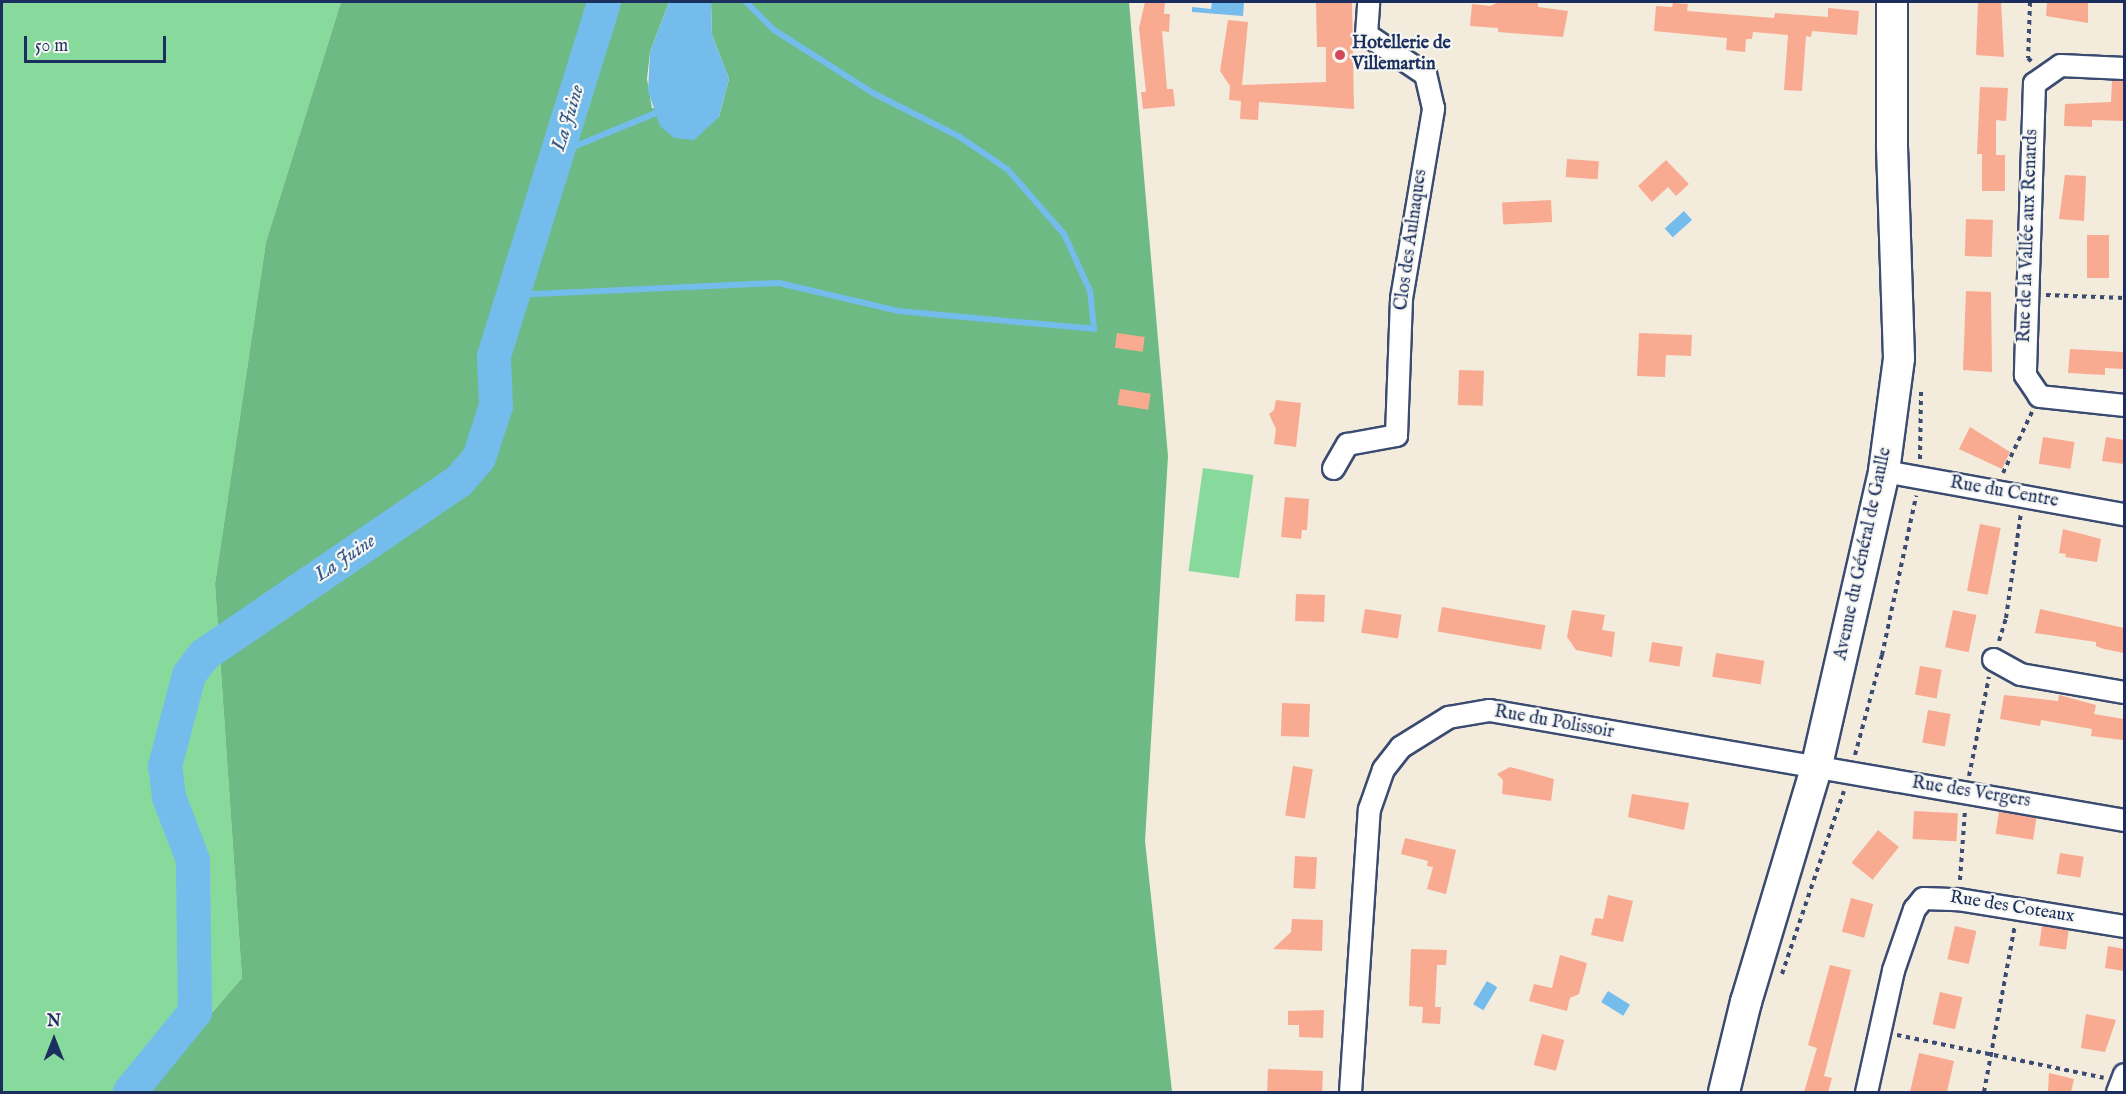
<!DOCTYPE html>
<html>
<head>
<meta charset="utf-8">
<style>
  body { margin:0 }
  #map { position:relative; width:2126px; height:1094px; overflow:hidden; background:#f3ebdb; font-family:"IM FELL English",serif }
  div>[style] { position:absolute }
  .green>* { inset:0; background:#87da9c; transform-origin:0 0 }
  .forest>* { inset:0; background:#6dba84 }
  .water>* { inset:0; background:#74bcec; transform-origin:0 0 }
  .stream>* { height:6px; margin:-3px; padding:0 3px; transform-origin:3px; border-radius:3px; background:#74bcec }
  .river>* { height:34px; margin:-17px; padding:0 17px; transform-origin:17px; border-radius:17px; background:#74bcec }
  .building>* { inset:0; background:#f9ab92; transform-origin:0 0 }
  .path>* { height:4px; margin-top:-2px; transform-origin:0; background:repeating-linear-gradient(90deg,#3b4b71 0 4.5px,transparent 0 9px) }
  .roads { filter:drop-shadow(2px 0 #3b4b71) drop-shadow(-2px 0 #3b4b71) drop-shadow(0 2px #3b4b71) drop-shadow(0 -2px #3b4b71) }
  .street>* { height:21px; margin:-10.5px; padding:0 10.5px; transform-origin:10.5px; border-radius:10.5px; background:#fff }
  .secondary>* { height:30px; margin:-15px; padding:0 15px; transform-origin:15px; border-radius:15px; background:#fff }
  .dots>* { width:16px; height:16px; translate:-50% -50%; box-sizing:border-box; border:3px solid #f6f6f2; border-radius:50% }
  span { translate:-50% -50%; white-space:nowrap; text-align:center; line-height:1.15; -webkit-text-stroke:4.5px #f6f6f2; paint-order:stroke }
  .poi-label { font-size:18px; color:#1b2f5e; font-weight:700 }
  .left { translate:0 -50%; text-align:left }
  .street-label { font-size:18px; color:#1b2f5e }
  .water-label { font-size:20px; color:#365989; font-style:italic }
  .frame { position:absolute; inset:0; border:3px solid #1b2f5e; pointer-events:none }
  .north { position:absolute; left:24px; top:1010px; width:60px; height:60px; -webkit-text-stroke:4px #f6f6f2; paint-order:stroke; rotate:0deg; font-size:16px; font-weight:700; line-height:24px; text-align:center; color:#1b2f5e }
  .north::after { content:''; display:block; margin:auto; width:21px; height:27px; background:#1b2f5e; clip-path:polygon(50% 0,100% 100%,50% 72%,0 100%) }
  .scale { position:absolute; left:24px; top:36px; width:142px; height:27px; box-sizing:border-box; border:3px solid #1b2f5e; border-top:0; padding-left:8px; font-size:18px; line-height:21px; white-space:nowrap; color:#1b2f5e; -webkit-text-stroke:4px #f6f6f2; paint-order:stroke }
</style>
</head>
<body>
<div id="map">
  <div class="green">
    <i style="clip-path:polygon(2px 2px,341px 2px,266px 242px,215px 584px,242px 978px,144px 1092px,2px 1092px)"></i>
    <i style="left:1203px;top:468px;width:51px;height:104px;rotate:8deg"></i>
  </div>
  <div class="forest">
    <i style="clip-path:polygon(341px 2px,669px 2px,650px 52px,647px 79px,652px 108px,719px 117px,729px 79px,712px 35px,711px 2px,1129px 2px,1168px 456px,1145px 841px,1172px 1092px,144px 1092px,242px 978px,215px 584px,266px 242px)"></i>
  </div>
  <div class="water">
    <i style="clip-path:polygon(669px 2px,711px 2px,712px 35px,729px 79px,719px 117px,694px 140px,674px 138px,660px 126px,648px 91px,650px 52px)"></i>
    <i style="clip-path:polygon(1212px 2px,1244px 2px,1243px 16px,1192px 12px,1192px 7px,1211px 9px)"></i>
    <i style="left:1684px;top:211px;width:12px;height:26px;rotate:48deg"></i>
    <i style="left:1487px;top:981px;width:12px;height:27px;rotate:31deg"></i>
    <i style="left:1608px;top:991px;width:26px;height:13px;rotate:32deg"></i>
  </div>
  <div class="stream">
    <i style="left:556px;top:154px;width:113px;rotate:-22.3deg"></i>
    <i style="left:513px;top:295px;width:266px;rotate:-2.6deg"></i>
    <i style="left:779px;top:283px;width:122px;rotate:13.2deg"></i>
    <i style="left:898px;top:311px;width:197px;rotate:5.2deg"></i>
    <i style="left:1094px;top:329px;width:38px;rotate:-96deg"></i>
    <i style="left:1090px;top:291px;width:63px;rotate:-114.5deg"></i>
    <i style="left:1064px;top:234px;width:86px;rotate:-131.2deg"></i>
    <i style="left:1007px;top:169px;width:57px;rotate:-145.8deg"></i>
    <i style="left:960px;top:137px;width:97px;rotate:-153.2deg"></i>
    <i style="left:873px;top:93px;width:117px;rotate:-147.5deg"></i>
    <i style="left:774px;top:30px;width:40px;rotate:-135deg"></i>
  </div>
  <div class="river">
    <i style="left:130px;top:1092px;width:103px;rotate:-50.9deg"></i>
    <i style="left:195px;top:1012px;width:152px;rotate:-90.8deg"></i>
    <i style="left:193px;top:860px;width:67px;rotate:-110.9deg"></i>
    <i style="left:169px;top:797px;width:31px;rotate:-97deg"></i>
    <i style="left:165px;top:766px;width:94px;rotate:-75.2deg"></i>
    <i style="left:189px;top:675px;width:25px;rotate:-53deg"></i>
    <i style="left:204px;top:655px;width:309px;rotate:-34.3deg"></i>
    <i style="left:459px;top:481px;width:30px;rotate:-49deg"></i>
    <i style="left:479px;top:458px;width:55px;rotate:-71.9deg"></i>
    <i style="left:496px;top:406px;width:50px;rotate:-92.3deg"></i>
    <i style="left:494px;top:356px;width:371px;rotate:-72.7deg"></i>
  </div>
  <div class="building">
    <i style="clip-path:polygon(1145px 2px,1165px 2px,1164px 14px,1170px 14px,1169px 32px,1162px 31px,1167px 89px,1173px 89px,1175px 106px,1143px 109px,1141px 92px,1146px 92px,1139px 28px)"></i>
    <i style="clip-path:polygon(1316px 2px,1352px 2px,1354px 109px,1259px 102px,1258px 120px,1240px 119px,1241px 101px,1229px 100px,1230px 86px,1220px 71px,1228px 20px,1248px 22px,1242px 85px,1326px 82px,1326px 47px,1317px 47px)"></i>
    <i style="clip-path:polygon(1499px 2px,1538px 2px,1538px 7px,1568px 11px,1563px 37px,1498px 32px,1498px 28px,1470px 26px,1472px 4px,1490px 6px)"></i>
    <i style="clip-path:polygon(1978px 2px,2001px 2px,2004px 57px,1976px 55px)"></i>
    <i style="clip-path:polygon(2047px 2px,2088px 2px,2088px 23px,2046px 16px)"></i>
    <i style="clip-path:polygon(1673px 3px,1688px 4px,1687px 11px,1774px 18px,1775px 13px,1828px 17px,1828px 8px,1859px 11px,1857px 35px,1812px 31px,1811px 37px,1806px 36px,1802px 91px,1784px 90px,1788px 35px,1753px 32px,1752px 39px,1746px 39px,1745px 52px,1726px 50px,1727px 38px,1654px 31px,1656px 6px,1672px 7px)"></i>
    <i style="clip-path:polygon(2112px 80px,2124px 81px,2124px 121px,2092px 120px,2092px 127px,2064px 126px,2065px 104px,2111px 102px)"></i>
    <i style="clip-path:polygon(1980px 87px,2008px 88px,2006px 121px,1996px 120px,1996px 155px,2005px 155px,2005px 191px,1982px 191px,1982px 154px,1977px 154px)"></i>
    <i style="left:1567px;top:159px;width:32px;height:18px;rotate:4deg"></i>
    <i style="clip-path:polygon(1666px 160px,1689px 184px,1676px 196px,1668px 187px,1652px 202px,1638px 186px)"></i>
    <i style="clip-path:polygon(2065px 175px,2086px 176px,2084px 221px,2059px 219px)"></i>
    <i style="left:1551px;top:200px;width:22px;height:49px;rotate:87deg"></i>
    <i style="left:1966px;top:219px;width:27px;height:37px;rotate:2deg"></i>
    <i style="left:2087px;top:235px;width:22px;height:43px"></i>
    <i style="clip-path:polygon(1966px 291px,1991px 292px,1992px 372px,1963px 370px)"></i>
    <i style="left:1117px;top:333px;width:28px;height:15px;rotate:8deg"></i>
    <i style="clip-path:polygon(1639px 333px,1692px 335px,1691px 356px,1666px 355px,1665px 377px,1637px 376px)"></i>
    <i style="clip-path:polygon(2070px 349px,2124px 352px,2124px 369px,2105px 368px,2105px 375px,2068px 373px)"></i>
    <i style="left:1459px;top:370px;width:25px;height:35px;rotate:2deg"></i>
    <i style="left:1120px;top:389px;width:31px;height:16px;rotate:9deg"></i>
    <i style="clip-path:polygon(1276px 400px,1301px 403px,1296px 447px,1274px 444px,1276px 429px,1269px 414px,1274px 410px)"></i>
    <i style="clip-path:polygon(1970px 427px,2010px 452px,2002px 469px,1959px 449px)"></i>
    <i style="left:2043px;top:437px;width:32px;height:27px;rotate:9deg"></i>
    <i style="clip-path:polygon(2106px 437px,2124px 440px,2124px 464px,2102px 461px)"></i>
    <i style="clip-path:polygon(1285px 497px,1309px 499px,1307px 530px,1302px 530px,1301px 539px,1281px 537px)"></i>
    <i style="left:1980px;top:524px;width:21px;height:68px;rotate:11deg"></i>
    <i style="clip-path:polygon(2063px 529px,2101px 539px,2097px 562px,2065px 557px,2066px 554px,2059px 553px)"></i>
    <i style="left:1296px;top:594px;width:29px;height:27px;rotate:2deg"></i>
    <i style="left:1442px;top:607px;width:105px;height:25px;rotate:10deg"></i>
    <i style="left:1365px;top:609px;width:37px;height:24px;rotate:9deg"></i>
    <i style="clip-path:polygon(2040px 609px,2124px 628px,2124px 653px,2104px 649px,2096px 646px,2096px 642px,2035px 633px)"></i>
    <i style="clip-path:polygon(1572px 610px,1605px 615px,1602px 630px,1615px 632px,1612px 657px,1576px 650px,1567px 637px)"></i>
    <i style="left:1953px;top:610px;width:24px;height:38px;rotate:12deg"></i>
    <i style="left:1652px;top:642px;width:31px;height:20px;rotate:9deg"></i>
    <i style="left:1716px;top:653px;width:49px;height:24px;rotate:9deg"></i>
    <i style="left:1920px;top:666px;width:22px;height:29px;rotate:10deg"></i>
    <i style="clip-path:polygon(2004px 695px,2058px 701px,2059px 695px,2096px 705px,2094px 714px,2124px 719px,2123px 740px,2091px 736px,2092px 729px,2041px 720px,2040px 726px,2000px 719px)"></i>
    <i style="left:1282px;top:703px;width:28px;height:33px;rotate:2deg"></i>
    <i style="left:1928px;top:710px;width:23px;height:33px;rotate:10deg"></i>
    <i style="left:1293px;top:766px;width:20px;height:50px;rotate:9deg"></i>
    <i style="clip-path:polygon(1510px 767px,1554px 779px,1551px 801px,1502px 794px,1503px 780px,1497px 774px)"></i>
    <i style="clip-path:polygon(1632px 794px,1689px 803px,1684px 830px,1628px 817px)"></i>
    <i style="left:1914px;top:811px;width:44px;height:28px;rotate:3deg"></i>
    <i style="left:1999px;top:812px;width:38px;height:22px;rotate:9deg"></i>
    <i style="left:1878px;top:830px;width:27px;height:42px;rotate:39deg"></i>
    <i style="clip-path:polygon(1405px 838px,1456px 850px,1446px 894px,1427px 889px,1433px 867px,1427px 866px,1428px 861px,1401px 854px)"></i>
    <i style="left:2060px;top:853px;width:24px;height:21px;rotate:9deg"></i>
    <i style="left:1295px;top:856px;width:22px;height:32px;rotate:3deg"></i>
    <i style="clip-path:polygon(1608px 895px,1633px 901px,1623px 942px,1591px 935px,1595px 918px,1603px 919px)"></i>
    <i style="left:1851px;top:898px;width:23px;height:35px;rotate:15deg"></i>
    <i style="clip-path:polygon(1292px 919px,1323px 920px,1322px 951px,1273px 949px,1291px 932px)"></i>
    <i style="left:1955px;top:926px;width:22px;height:34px;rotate:13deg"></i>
    <i style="left:2042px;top:926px;width:27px;height:20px;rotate:8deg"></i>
    <i style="clip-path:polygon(2108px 946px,2124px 949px,2124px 971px,2105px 968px)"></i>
    <i style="clip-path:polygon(1411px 949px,1447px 950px,1446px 965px,1437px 965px,1435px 1007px,1441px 1007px,1440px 1024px,1422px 1023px,1423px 1007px,1409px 1006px)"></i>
    <i style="clip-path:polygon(1560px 955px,1587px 963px,1579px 994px,1570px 998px,1567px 1011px,1529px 1001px,1534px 984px,1552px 988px)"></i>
    <i style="clip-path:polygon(1830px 965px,1851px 970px,1824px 1076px,1832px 1078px,1828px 1092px,1804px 1092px,1817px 1048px,1808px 1045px)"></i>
    <i style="left:1940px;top:992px;width:23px;height:33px;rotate:13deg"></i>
    <i style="clip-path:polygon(1324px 1010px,1323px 1038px,1299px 1037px,1299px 1025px,1288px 1025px,1288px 1011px)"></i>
    <i style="clip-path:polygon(2086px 1014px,2116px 1020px,2105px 1052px,2081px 1048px)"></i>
    <i style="left:1542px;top:1034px;width:23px;height:32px;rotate:15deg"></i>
    <i style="clip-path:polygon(1919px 1053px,1954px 1061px,1947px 1092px,1910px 1092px)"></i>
    <i style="left:1268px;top:1069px;width:55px;height:23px;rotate:2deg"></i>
    <i style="clip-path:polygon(2049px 1073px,2074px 1079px,2071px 1092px,2048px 1092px)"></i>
  </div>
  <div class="path">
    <i style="left:2030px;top:2px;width:56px;rotate:92deg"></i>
    <i style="left:2028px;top:58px;width:6px;rotate:45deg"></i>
    <i style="left:2046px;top:295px;width:78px;rotate:2.2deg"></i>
    <i style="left:1920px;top:459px;width:67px;rotate:-89.1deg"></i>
    <i style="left:2003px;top:473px;width:68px;rotate:-64.6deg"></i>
    <i style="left:1999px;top:641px;width:24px;rotate:-73deg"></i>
    <i style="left:2006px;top:618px;width:106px;rotate:-81.9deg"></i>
    <i style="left:1855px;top:755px;width:104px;rotate:-74.9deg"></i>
    <i style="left:1882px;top:655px;width:163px;rotate:-77.9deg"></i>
    <i style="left:1969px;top:776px;width:101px;rotate:-78.6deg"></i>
    <i style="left:1960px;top:880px;width:70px;rotate:-85.9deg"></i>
    <i style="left:1782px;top:974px;width:193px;rotate:-71.3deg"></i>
    <i style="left:1897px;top:1035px;width:211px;rotate:11.7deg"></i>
    <i style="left:1984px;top:1092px;width:170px;rotate:-79.5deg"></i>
  </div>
  <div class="roads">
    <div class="street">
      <i style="left:2124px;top:68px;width:64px;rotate:-177.3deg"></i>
      <i style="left:2060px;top:65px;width:32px;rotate:145deg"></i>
      <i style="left:2034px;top:83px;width:292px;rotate:91.8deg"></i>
      <i style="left:2025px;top:375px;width:25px;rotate:56deg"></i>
      <i style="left:2039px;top:396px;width:85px;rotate:6deg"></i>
      <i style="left:1333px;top:468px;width:28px;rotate:-60deg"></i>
      <i style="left:1347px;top:444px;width:50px;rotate:-10.4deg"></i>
      <i style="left:1396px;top:435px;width:137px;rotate:-87.9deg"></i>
      <i style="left:1401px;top:298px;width:193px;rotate:-80.4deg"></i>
      <i style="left:1433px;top:108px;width:35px;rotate:-103deg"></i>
      <i style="left:1425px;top:74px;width:71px;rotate:-145.9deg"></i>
      <i style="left:1366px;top:34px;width:32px;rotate:-86deg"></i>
      <i style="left:1884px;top:471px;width:244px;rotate:10.2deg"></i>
      <i style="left:1993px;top:659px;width:31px;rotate:29deg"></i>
      <i style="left:2020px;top:674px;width:106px;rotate:9.8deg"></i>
      <i style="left:1350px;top:1092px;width:284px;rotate:-86.2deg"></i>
      <i style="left:1369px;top:809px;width:42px;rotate:-70.7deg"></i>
      <i style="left:1383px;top:769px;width:28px;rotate:-52deg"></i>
      <i style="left:1400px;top:747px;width:57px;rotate:-32deg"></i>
      <i style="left:1448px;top:717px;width:42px;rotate:-9.7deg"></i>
      <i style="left:1489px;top:710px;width:644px;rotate:9.83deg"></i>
      <i style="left:1866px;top:1092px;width:125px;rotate:-77.5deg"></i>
      <i style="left:1893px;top:970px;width:65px;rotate:-71deg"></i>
      <i style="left:1914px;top:909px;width:14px;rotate:-51deg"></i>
      <i style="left:1923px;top:898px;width:35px;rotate:2deg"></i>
      <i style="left:1958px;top:899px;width:168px;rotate:9.2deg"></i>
      <i style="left:2117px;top:1092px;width:19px;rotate:-69deg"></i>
    </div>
    <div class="secondary">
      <i style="left:1724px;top:1092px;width:93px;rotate:-76.3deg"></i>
      <i style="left:1746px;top:1002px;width:243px;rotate:-73.3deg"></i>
      <i style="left:1816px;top:769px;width:306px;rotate:-77.1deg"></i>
      <i style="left:1884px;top:471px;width:114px;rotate:-82.4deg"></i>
      <i style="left:1899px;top:358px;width:213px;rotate:-91.9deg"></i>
      <i style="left:1892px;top:145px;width:143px;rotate:-90deg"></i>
    </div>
  </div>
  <div class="dots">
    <i style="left:1340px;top:55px;background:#d1495b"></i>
  </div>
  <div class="poi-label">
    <span class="left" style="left:1352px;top:55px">Hotellerie de<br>Villemartin</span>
  </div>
  <div class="street-label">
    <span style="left:2029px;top:236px;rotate:-88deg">Rue de la Vallée aux Renards</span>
    <span style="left:1412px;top:240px;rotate:-82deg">Clos des Aulnaques</span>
    <span style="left:2004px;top:493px;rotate:10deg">Rue du Centre</span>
    <span style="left:1864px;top:554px;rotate:-78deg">Avenue du Général de Gaulle</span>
    <span style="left:1554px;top:723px;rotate:10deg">Rue du Polissoir</span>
    <span style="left:1971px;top:793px;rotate:9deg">Rue des Vergers</span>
    <span style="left:2012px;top:908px;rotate:9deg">Rue des Coteaux</span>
  </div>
  <div class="water-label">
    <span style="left:568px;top:118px;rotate:-73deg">La Juine</span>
    <span style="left:345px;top:558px;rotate:-34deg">La Juine</span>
  </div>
  <div class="frame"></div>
  <div class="north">N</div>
  <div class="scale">50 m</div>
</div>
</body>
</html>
